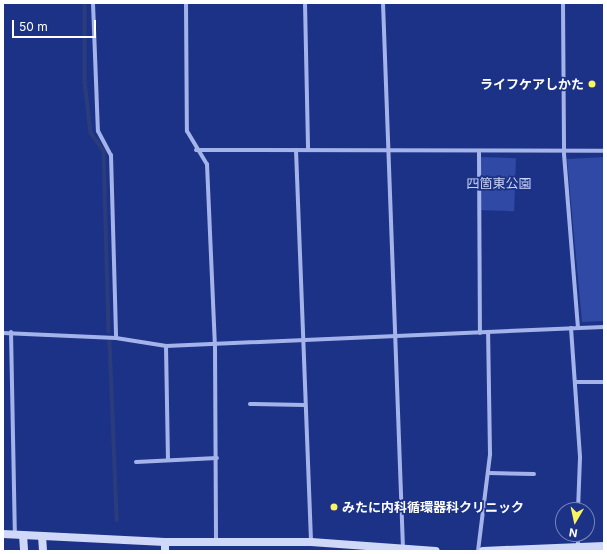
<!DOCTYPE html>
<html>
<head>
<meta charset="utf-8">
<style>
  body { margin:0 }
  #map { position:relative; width:607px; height:554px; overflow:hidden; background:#1c3286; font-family:Inter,"Noto Sans JP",sans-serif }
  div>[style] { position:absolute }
  .green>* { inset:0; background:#2f49a4; transform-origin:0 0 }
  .stream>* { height:3.5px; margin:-1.75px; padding:0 1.75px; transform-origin:1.75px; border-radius:1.75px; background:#2b3c7c }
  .street>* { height:4px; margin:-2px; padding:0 2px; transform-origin:2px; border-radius:2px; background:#a4b4eb }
  .secondary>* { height:8px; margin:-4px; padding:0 4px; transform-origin:4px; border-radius:4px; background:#d0d8f8 }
  .dots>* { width:11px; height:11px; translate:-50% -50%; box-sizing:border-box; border:2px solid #1c3286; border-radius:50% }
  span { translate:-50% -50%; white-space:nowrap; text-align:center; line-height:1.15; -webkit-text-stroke:3.5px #1c3286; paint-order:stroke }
  .poi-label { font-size:13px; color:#fff; font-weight:700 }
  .right { translate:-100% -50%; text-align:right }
  .left { translate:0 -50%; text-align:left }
  .park-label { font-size:13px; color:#c9d3f8 }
  .frame { position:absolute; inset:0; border:4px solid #fff; pointer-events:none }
  .north { position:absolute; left:555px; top:502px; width:40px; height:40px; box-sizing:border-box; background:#1c3286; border:1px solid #7784b6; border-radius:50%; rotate:189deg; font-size:11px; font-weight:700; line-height:16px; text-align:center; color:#fff }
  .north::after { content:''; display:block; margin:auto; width:14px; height:18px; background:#fcf361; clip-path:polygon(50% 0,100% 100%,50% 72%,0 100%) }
  .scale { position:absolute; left:12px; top:20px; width:84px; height:18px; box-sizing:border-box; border:2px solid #fff; border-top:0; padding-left:5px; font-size:12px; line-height:14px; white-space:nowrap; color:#fff; -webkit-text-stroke:3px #1c3286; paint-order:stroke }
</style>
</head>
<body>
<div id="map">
  <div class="green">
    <i style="left:480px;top:157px;width:36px;height:53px;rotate:2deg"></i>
    <i style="clip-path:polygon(604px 157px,604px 321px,582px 322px,567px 159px)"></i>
  </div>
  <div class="stream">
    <i style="left:85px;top:3px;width:79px;rotate:90deg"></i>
    <i style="left:85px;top:82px;width:51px;rotate:83.3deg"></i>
    <i style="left:91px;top:133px;width:22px;rotate:54deg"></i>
    <i style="left:104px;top:151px;width:180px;rotate:88.4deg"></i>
    <i style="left:110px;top:342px;width:178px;rotate:87.7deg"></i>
  </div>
  <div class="street">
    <i style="left:93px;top:3px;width:128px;rotate:87.8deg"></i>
    <i style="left:98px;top:131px;width:27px;rotate:62deg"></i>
    <i style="left:111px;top:155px;width:183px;rotate:88.4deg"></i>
    <i style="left:186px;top:3px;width:128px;rotate:89.6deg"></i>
    <i style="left:187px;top:131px;width:39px;rotate:59deg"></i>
    <i style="left:207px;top:164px;width:181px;rotate:87.5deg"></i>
    <i style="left:215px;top:345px;width:197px;rotate:89.7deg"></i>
    <i style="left:305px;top:3px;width:147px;rotate:88.8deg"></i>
    <i style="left:383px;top:3px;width:545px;rotate:87.9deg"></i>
    <i style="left:563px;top:3px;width:151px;rotate:89.6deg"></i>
    <i style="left:564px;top:154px;width:174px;rotate:85.4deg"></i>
    <i style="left:196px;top:150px;width:408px;rotate:0.1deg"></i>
    <i style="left:296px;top:150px;width:392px;rotate:87.8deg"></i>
    <i style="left:479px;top:153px;width:180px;rotate:89.7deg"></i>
    <i style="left:571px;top:328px;width:130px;rotate:86deg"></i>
    <i style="left:580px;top:458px;width:52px;rotate:92.2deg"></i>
    <i style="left:11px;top:332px;width:202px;rotate:88.9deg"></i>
    <i style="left:3px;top:333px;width:113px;rotate:2.5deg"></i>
    <i style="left:116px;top:338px;width:51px;rotate:9.1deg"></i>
    <i style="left:166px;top:346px;width:438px;rotate:-2.5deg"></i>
    <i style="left:166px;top:346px;width:114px;rotate:89deg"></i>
    <i style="left:575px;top:382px;width:29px"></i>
    <i style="left:250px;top:404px;width:54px;rotate:1.1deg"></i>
    <i style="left:136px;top:462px;width:81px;rotate:-2.8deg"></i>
    <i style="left:489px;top:473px;width:45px;rotate:1.3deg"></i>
    <i style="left:578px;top:548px;width:14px;rotate:-90deg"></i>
    <i style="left:478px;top:551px;width:98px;rotate:-82.9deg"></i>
    <i style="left:490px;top:454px;width:122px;rotate:-90.9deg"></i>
  </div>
  <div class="secondary">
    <i style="left:3px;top:534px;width:162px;rotate:2.8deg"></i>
    <i style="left:165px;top:542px;width:146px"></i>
    <i style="left:311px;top:542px;width:125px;rotate:4.1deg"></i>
    <i style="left:23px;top:535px;width:16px;rotate:86deg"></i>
    <i style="left:42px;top:536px;width:15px;rotate:86deg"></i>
    <i style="left:165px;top:542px;width:9px;rotate:90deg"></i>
    <i style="left:483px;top:551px;width:121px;rotate:-2.4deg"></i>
  </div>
  <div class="dots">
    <i style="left:592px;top:84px;background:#fcf361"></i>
    <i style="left:334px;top:507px;background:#fcf361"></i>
  </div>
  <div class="poi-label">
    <span class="right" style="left:584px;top:84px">ライフケアしかた</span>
    <span class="left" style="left:342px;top:507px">みたに内科循環器科クリニック</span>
  </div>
  <div class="park-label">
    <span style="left:499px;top:183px">四箇東公園</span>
  </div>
  <div class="frame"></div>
  <div class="north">N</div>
  <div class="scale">50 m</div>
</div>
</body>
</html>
